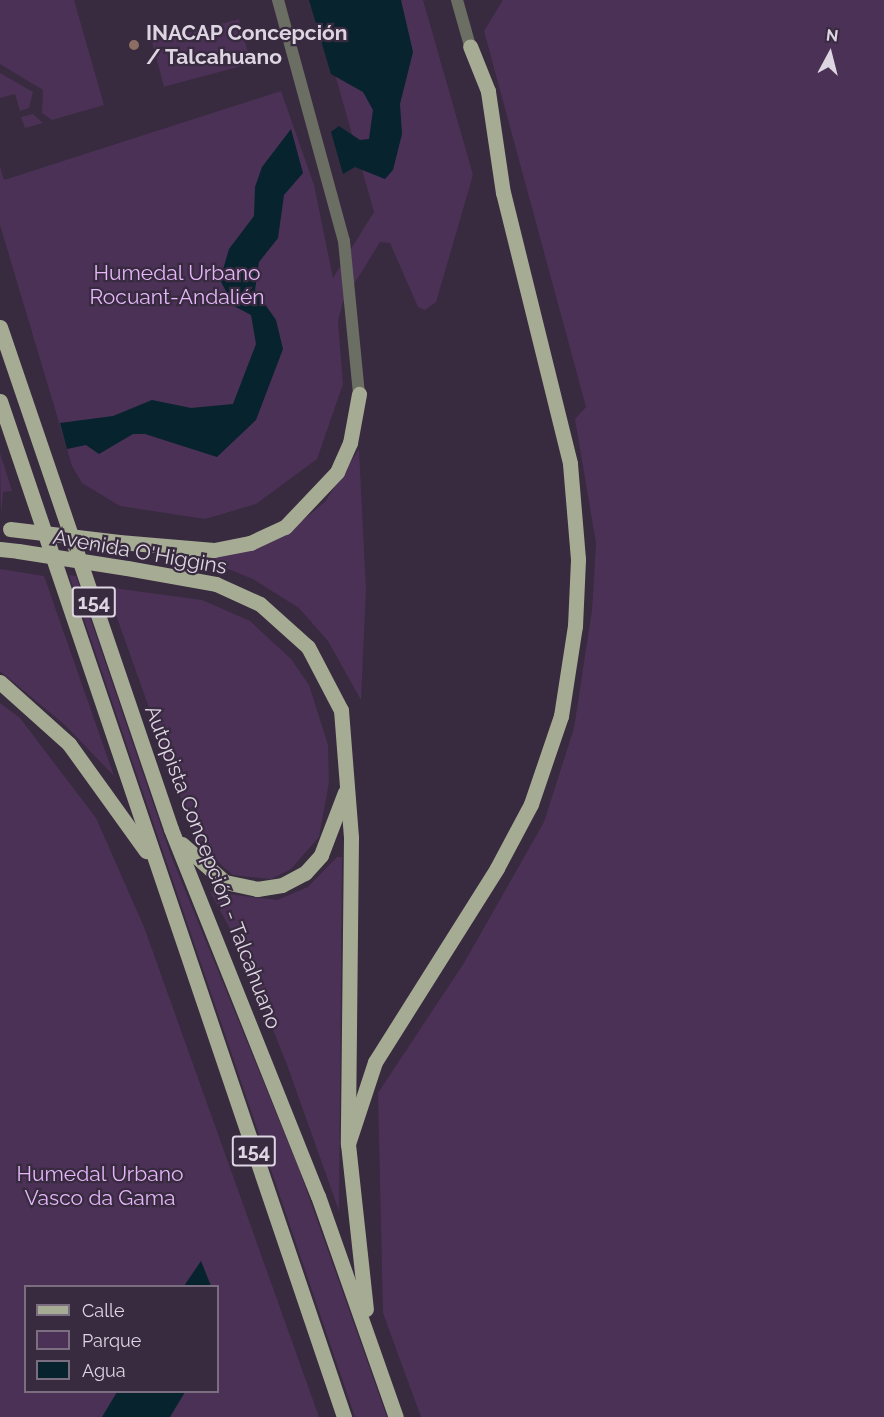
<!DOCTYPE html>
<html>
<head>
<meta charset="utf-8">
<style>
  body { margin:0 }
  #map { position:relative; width:884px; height:1417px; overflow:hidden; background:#382a3f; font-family:Raleway,sans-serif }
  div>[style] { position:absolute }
  .green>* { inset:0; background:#4b3156; transform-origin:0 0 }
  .water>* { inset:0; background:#06232e }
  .tertiary>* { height:12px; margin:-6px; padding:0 6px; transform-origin:6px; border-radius:6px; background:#6b6e62 }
  .primary>* { height:15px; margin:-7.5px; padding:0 7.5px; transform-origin:7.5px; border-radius:7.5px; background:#a6ac93 }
  .primary-bridge>* { height:15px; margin:-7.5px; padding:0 7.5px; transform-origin:7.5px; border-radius:7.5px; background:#a6ac93 }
  .dots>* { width:16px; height:16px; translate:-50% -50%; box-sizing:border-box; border:3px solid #382a3f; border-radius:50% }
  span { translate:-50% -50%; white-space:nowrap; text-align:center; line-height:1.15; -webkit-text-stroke:4.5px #382a3f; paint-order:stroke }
  .shield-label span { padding:2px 4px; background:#382a3f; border:2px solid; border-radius:4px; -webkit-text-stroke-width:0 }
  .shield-label { font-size:20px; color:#ded5e2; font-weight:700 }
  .poi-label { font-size:21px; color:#ded5e2; font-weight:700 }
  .left { translate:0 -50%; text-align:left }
  .park-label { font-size:21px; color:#e5b6f9 }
  .street-label { font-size:21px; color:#ded5e2 }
  .legend { position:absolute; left:24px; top:1285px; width:195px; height:108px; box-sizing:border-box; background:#382a3f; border:2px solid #7a6e80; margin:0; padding:8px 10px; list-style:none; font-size:18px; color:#ded5e2 }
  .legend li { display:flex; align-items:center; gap:12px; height:30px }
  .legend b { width:30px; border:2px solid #7a6e80 }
  .north { position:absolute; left:800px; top:24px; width:60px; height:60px; -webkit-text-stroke:4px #382a3f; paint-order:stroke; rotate:7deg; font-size:16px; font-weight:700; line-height:24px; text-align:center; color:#ded5e2 }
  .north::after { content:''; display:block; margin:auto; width:21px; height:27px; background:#ded5e2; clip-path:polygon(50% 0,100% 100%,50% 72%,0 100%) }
</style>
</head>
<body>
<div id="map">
  <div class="green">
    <i style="clip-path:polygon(0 0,74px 0,104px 105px,52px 120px,42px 113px,43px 90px,0 64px)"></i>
    <i style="clip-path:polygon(314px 0,423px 0,473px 175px,436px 302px,425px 310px,418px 307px,390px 243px,380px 242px,343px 302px,338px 321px,343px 384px,317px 459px,256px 504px,205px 519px,120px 506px,82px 483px,72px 466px,0 225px,0 167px,4px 180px,281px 91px,314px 185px,333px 278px,374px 212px)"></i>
    <i style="clip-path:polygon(503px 0,884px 0,884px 1417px,421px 1417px,383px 1313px,378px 1093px,464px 963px,544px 822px,574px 728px,592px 610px,596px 543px,575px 419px,586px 407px,484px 31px)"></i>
    <i style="left:239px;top:19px;width:46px;height:90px;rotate:75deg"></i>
    <i style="clip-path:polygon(0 73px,33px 92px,29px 108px,20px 111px,15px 94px,0 98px)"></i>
    <i style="clip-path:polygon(33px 114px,43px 123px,25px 128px,21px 117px)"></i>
    <i style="clip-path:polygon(359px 449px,366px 589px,361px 700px,328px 641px,299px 608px,253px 579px,201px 558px,258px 548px,283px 536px,325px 502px)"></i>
    <i style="clip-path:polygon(0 453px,12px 491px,3px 492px,1px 516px)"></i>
    <i style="clip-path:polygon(0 569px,44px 576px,114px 776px,65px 725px,0 671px)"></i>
    <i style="clip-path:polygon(69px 575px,76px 576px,170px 853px,299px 1169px,387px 1417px,355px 1417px)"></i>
    <i style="clip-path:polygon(106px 587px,202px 600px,250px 621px,291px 659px,309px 685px,328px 745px,329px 782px,319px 837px,291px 869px,271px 879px,233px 875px,205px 851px,189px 820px)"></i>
    <i style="clip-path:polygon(evenodd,0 703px,20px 718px,96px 818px,144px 927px,319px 1417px,0 1417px,0 703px,26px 1286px,218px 1286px,218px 1392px,26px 1392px,26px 1286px)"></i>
    <i style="clip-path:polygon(337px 857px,342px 857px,339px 1211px,286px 1062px,239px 945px,210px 892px,277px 900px,308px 887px)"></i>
  </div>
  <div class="water">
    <i style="clip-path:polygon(309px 0,401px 0,413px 52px,400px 104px,402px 134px,393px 170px,385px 179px,355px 167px,343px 174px,331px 132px,339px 126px,360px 140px,369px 139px,373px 110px,363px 92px,331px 74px)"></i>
    <i style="clip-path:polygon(291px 129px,303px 173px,284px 195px,278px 238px,259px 262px,255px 290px,276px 320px,283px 349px,256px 420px,217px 457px,145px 434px,133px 434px,99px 454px,86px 445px,67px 449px,60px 423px,113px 416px,152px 400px,191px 408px,233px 404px,256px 344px,251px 315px,234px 306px,220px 280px,229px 249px,254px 216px,255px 187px,262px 167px)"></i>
    <i style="clip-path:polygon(201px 1261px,211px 1286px,184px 1286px)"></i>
    <i style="clip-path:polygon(117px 1392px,185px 1392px,170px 1417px,102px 1417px)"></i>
  </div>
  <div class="tertiary">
    <i style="left:278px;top:0;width:250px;rotate:74.7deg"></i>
    <i style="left:344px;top:241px;width:154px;rotate:84.4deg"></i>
    <i style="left:457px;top:0;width:48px;rotate:74.2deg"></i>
  </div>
  <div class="primary">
    <i style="left:0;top:327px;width:530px;rotate:71.19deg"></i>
    <i style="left:171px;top:829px;width:395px;rotate:68.2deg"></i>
    <i style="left:318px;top:1196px;width:234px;rotate:70.6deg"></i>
    <i style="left:0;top:401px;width:1073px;rotate:71.29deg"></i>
    <i style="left:119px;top:542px;width:95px;rotate:4.8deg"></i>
    <i style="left:214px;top:550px;width:37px;rotate:-11deg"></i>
    <i style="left:250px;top:543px;width:38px;rotate:-25deg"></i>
    <i style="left:285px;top:527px;width:76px;rotate:-46.6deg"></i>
    <i style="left:337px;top:472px;width:32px;rotate:-66deg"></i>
    <i style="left:350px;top:443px;width:50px;rotate:-79.6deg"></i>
    <i style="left:0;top:549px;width:18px;rotate:6deg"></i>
    <i style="left:127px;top:568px;width:90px;rotate:10.2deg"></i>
    <i style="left:216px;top:584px;width:48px;rotate:24.4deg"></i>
    <i style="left:260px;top:604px;width:64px;rotate:41.9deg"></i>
    <i style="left:308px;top:647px;width:71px;rotate:62.4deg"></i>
    <i style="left:341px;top:710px;width:128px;rotate:85.5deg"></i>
    <i style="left:351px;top:838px;width:306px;rotate:90.6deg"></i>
    <i style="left:348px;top:1144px;width:166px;rotate:83.8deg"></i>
    <i style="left:0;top:682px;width:93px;rotate:41.9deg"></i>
    <i style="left:69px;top:744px;width:132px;rotate:54.3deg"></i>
    <i style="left:182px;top:844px;width:57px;rotate:41.5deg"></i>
    <i style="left:225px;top:882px;width:33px;rotate:12deg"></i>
    <i style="left:257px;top:889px;width:25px;rotate:-9deg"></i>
    <i style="left:282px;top:885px;width:26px;rotate:-28deg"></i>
    <i style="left:305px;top:873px;width:24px;rotate:-48deg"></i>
    <i style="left:321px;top:855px;width:67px;rotate:-69.1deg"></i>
    <i style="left:348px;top:1144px;width:86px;rotate:-71.8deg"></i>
    <i style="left:375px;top:1062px;width:229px;rotate:-57.8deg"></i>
    <i style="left:497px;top:868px;width:72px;rotate:-62deg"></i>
    <i style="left:531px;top:804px;width:93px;rotate:-71.2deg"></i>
    <i style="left:561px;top:716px;width:91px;rotate:-81.2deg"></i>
    <i style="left:575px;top:626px;width:67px;rotate:-87.4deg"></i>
    <i style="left:578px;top:559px;width:96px;rotate:-94.8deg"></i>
    <i style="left:570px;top:463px;width:278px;rotate:-103.9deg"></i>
    <i style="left:503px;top:193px;width:103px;rotate:-98.4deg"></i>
    <i style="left:488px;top:91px;width:48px;rotate:-111.8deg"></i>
  </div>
  <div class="primary-bridge">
    <i style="left:10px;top:529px;width:110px;rotate:6.8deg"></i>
    <i style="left:18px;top:551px;width:110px;rotate:8.9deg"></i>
  </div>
  <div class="dots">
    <i style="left:134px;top:45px;background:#8d6e63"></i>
  </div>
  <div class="shield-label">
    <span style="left:94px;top:602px">154</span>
    <span style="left:254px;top:1151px">154</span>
  </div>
  <div class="poi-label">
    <span class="left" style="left:146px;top:45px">INACAP Concepción<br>/ Talcahuano</span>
  </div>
  <div class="park-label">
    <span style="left:177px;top:285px">Humedal Urbano<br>Rocuant-Andalién</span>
    <span style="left:100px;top:1186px">Humedal Urbano<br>Vasco da Gama</span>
  </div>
  <div class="street-label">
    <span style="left:140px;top:552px;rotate:10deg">Avenida O'Higgins</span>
    <span style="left:213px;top:867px;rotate:69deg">Autopista Concepción - Talcahuano</span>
  </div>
  <ul class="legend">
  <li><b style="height:8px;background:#a6ac93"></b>Calle</li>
  <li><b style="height:16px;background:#4b3156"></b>Parque</li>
  <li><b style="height:16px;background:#06232e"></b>Agua</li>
  </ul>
  <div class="north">N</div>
</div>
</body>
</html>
